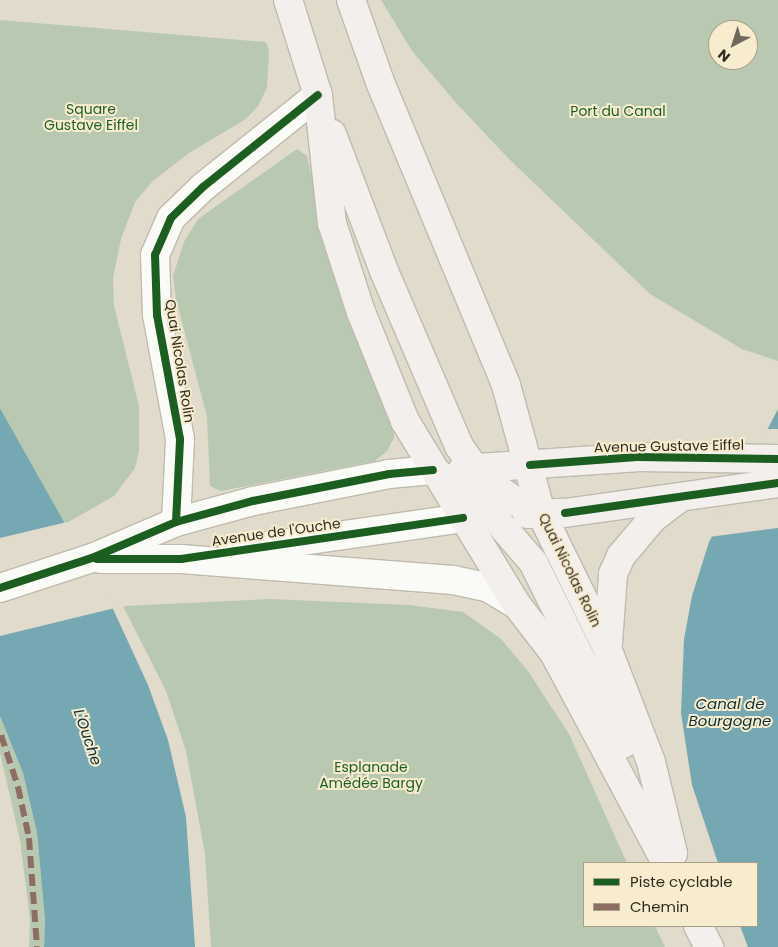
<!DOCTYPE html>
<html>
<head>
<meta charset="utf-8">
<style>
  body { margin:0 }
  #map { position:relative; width:778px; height:947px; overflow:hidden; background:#e1dbcb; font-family:Poppins,sans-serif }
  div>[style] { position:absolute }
  .green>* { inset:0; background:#b9c9b1 }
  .water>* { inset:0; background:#75a8b2 }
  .pier>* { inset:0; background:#e1dbcb }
  .roads { filter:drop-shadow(1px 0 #bfbaae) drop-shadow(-1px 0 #bfbaae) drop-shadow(0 1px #bfbaae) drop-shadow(0 -1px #bfbaae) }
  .street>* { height:28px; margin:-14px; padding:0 14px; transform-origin:14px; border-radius:14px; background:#fafaf7 }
  .secondary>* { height:28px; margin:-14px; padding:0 14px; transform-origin:14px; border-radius:14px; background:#f2efec }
  .quiet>* { height:6px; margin-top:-3px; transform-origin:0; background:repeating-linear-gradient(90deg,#8d6e63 0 12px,transparent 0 18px) }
  .cycleway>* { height:8px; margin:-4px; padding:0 4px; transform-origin:4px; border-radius:4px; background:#1b5e20 }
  span { translate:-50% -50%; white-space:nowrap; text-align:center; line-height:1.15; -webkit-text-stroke:4px #f8ecce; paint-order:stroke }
  .park-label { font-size:14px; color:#1b5f27 }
  .street-label { font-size:14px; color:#302c20 }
  .water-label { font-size:15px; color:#0b3039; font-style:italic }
  .legend { position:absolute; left:583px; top:862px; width:175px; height:65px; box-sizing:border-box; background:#f8ecce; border:1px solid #a89f88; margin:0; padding:6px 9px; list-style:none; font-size:15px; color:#302c20 }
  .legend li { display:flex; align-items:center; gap:10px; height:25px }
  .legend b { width:25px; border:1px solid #a89f88 }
  .north { position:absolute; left:708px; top:20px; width:50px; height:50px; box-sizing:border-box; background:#f8ecce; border:1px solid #a89f88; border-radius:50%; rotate:220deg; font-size:14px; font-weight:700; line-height:20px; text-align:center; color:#302c20 }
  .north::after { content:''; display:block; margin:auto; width:18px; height:22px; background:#6e695c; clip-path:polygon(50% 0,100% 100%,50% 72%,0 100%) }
</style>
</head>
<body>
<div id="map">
  <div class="green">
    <i style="clip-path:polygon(evenodd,381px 0,778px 0,778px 361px,742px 349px,650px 294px,509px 159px,457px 104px,412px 51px,381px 0,718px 30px,748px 30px,748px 60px,718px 60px,718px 30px)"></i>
    <i style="clip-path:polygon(0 20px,266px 42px,269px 51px,267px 88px,258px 106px,246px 119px,189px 153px,153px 181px,135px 202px,121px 239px,113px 278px,114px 306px,139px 406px,139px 451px,135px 468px,114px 496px,65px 524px,0 408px)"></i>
    <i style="clip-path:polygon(297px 149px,307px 156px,325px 234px,393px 418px,394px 438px,387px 451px,375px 461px,221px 491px,210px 486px,207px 417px,176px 299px,173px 276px,184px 242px,198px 219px)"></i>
    <i style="clip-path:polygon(270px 599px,409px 605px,463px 612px,501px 639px,528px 671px,569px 734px,627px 863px,584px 863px,584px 926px,655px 926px,665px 947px,211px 947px,205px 854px,186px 751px,166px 691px,123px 606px)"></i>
    <i style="clip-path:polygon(0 716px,23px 773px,37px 833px,45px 920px,44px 947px,29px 947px,30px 919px,20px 840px,0 753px)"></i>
  </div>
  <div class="water">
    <i style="clip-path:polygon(0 408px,113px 609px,148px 685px,168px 740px,186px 817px,195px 947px,44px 947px,45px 920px,37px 833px,23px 773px,0 716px)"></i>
    <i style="clip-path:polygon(778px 409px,778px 947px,748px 947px,740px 926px,757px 926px,757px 863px,718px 863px,692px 785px,681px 713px,684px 639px,692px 596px,709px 542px)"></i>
  </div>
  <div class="pier">
    <i style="clip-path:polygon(765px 429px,778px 429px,778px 528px,709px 537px)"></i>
    <i style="clip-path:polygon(67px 522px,115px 608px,0 636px,0 538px)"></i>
  </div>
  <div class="roads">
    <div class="street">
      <i style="left:176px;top:522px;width:83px;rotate:-87.2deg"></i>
      <i style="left:180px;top:439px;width:126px;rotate:-100.5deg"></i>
      <i style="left:157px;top:315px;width:60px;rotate:-91.9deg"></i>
      <i style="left:155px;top:255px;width:40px;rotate:-66.6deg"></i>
      <i style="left:171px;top:218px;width:45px;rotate:-44.1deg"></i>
      <i style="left:203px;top:187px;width:147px;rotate:-38.7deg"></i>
      <i style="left:232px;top:551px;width:233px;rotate:-8.1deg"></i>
      <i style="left:101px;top:559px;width:80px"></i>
      <i style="left:181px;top:559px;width:273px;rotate:4.4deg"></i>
      <i style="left:453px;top:580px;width:35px;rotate:12deg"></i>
      <i style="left:487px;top:587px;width:35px;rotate:31deg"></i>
      <i style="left:0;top:588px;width:97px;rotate:-18.1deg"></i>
      <i style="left:92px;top:558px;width:91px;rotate:-23.2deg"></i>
      <i style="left:176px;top:522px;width:80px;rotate:-15.3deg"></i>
      <i style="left:253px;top:501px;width:139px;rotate:-11.2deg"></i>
      <i style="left:389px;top:474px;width:44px;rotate:-5.2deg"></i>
    </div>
    <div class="secondary">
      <i style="left:288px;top:0;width:100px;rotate:72.5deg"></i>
      <i style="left:318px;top:95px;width:129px;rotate:83.8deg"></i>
      <i style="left:332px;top:223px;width:94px;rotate:72deg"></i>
      <i style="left:361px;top:312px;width:118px;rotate:68deg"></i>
      <i style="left:405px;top:421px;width:215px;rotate:58.7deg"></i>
      <i style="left:517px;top:605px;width:61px;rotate:52.4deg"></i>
      <i style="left:554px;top:653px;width:238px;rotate:61.9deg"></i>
      <i style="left:351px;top:0;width:87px;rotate:70.5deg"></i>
      <i style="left:380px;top:82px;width:328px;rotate:67.4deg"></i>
      <i style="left:506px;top:385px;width:133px;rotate:74.7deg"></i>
      <i style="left:541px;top:513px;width:150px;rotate:63.9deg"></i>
      <i style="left:607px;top:648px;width:122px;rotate:68.9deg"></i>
      <i style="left:651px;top:762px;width:94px;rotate:76.4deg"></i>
      <i style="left:332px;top:134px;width:147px;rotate:69.2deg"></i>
      <i style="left:384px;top:271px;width:190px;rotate:66.8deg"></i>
      <i style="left:459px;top:446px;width:28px;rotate:55deg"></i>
      <i style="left:475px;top:469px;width:22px;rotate:43deg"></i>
      <i style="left:491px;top:484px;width:32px;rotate:35deg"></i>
      <i style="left:517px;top:502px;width:26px;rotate:25deg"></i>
      <i style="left:463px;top:469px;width:174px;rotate:-3.9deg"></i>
      <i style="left:637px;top:457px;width:141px;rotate:0.8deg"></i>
      <i style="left:440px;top:475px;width:33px;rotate:33deg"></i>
      <i style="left:468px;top:493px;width:34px;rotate:43deg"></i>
      <i style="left:493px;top:516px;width:61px;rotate:49deg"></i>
      <i style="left:533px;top:562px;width:203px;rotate:63.7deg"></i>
      <i style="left:527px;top:514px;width:38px;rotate:-2deg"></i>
      <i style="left:565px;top:513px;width:215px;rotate:-8deg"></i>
      <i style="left:608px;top:644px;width:70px;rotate:-85.9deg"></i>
      <i style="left:613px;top:574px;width:20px;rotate:-66deg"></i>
      <i style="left:621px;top:556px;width:50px;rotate:-49.9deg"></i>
      <i style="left:653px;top:518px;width:31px;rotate:-37deg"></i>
      <i style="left:698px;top:926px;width:24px;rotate:62deg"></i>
    </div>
  </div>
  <div class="quiet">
    <i style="left:1px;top:735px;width:55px;rotate:71.9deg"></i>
    <i style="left:18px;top:787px;width:52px;rotate:77.8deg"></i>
    <i style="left:29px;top:838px;width:109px;rotate:85.8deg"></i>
  </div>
  <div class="cycleway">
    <i style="left:530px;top:465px;width:107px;rotate:-4.3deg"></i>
    <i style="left:637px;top:457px;width:141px;rotate:0.8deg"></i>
    <i style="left:565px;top:513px;width:215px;rotate:-8deg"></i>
    <i style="left:176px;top:522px;width:83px;rotate:-87.2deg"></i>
    <i style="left:180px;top:439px;width:126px;rotate:-100.5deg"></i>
    <i style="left:157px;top:315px;width:60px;rotate:-91.9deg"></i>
    <i style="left:155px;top:255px;width:40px;rotate:-66.6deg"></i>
    <i style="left:171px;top:218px;width:45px;rotate:-44.1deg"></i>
    <i style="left:203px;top:187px;width:147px;rotate:-38.7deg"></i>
    <i style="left:97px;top:559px;width:84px"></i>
    <i style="left:181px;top:559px;width:285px;rotate:-8.3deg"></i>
    <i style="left:0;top:588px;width:97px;rotate:-18.1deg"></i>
    <i style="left:92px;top:558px;width:91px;rotate:-23.2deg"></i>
    <i style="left:176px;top:522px;width:80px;rotate:-15.3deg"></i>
    <i style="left:253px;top:501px;width:139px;rotate:-11.2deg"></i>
    <i style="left:389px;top:474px;width:44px;rotate:-5.2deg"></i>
  </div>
  <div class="park-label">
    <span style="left:91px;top:117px">Square<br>Gustave Eiffel</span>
    <span style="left:618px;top:111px">Port du Canal</span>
    <span style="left:371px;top:775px">Esplanade<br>Amédée Bargy</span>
  </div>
  <div class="street-label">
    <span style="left:180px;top:361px;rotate:81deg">Quai Nicolas Rolin</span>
    <span style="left:669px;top:446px;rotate:-1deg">Avenue Gustave Eiffel</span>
    <span style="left:276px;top:532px;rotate:-8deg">Avenue de l'Ouche</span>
    <span style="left:570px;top:570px;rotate:64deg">Quai Nicolas Rolin</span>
  </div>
  <div class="water-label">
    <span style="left:730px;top:712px">Canal de<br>Bourgogne</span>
    <span style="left:88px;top:737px;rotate:71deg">L'Ouche</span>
  </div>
  <ul class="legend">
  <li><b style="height:6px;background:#1b5e20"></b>Piste cyclable</li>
  <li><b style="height:6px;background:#8d6e63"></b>Chemin</li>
  </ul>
  <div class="north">N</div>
</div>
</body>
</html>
